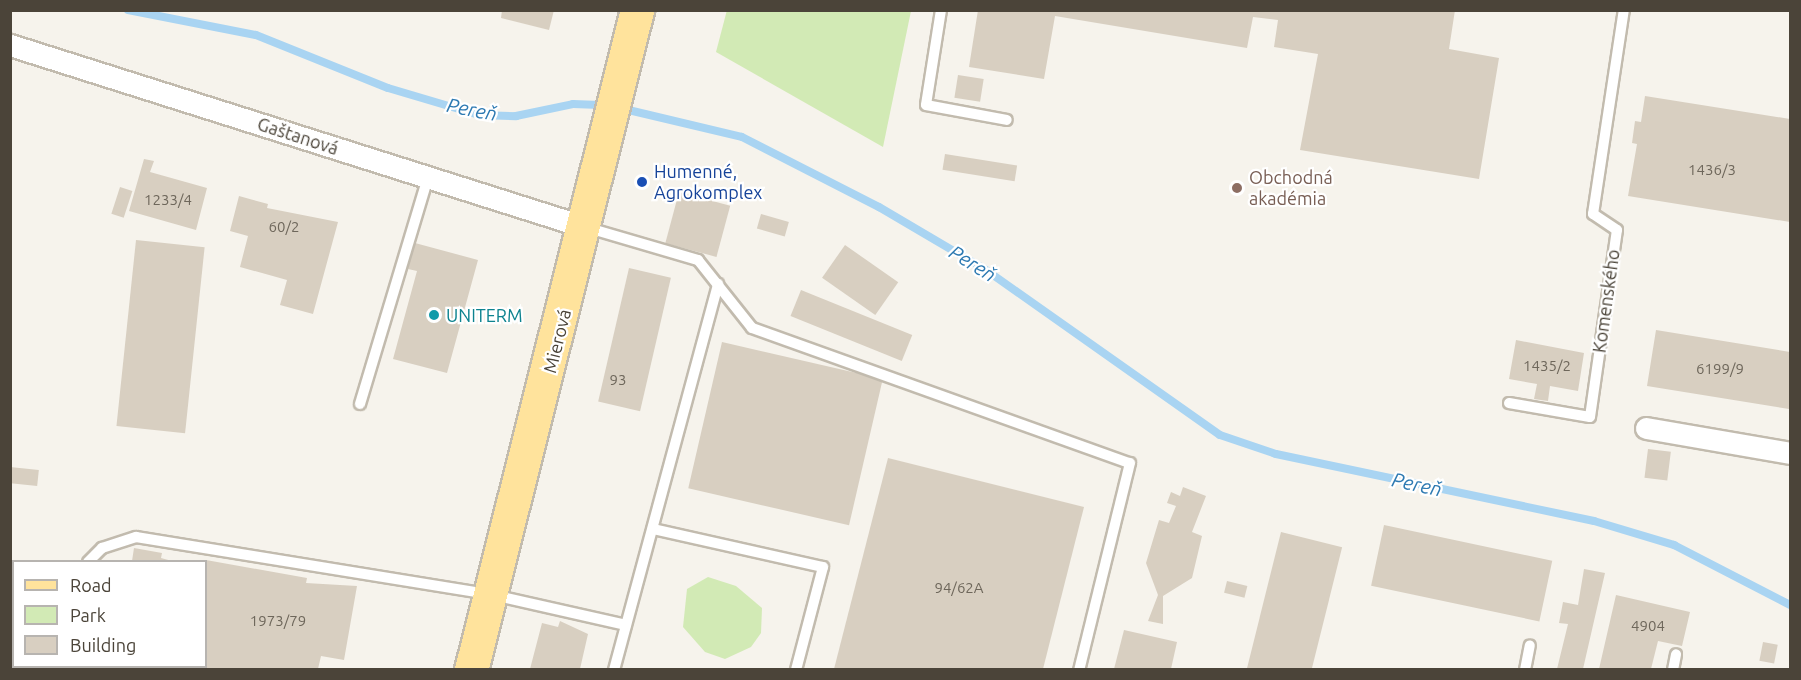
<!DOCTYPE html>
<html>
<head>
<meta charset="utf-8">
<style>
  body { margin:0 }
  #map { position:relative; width:1801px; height:680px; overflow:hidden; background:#f6f3ec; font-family:Ubuntu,sans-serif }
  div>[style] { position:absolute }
  .green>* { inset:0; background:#d2eab5 }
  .stream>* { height:8px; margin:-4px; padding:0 4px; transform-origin:4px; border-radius:4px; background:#a9d4f2 }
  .building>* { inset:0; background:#d8cfc1; transform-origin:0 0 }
  .roads { filter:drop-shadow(2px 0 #c2bbae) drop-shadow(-2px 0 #c2bbae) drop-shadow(0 2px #c2bbae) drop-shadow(0 -2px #c2bbae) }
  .service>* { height:10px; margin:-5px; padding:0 5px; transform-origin:5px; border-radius:5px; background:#fff }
  .minor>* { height:21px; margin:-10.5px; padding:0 10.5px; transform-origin:10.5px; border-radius:10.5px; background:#fff }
  .primary>* { height:33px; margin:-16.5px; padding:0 16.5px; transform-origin:16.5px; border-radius:16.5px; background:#ffe39c }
  .dots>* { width:16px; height:16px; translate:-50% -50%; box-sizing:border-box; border:3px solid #fff; border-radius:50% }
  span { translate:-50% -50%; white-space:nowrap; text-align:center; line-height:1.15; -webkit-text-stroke:4.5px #fff; paint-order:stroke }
  .number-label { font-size:15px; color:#6e675b }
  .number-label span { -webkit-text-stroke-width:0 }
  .street-label { font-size:18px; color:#4b4439 }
  .transit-label { font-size:18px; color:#164399 }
  .left { translate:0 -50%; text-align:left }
  .education-label { font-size:18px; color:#785e54 }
  .culture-label { font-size:18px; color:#0d838f }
  .water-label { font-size:20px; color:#2e7ab2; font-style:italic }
  .frame { position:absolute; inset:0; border:12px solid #4b4439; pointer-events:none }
  .legend { position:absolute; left:12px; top:560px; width:195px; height:108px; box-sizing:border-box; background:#fff; border:2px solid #b7b4b0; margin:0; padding:8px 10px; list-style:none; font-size:18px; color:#4b4439 }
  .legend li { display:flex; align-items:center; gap:12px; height:30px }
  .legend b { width:30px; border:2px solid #b7b4b0 }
</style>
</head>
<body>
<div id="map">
  <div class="green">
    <i style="clip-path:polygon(727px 10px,911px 11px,883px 147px,716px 52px)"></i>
    <i style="clip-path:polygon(708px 577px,736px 586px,762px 608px,761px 633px,751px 647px,725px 659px,705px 652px,683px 627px,687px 589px)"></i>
  </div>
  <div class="stream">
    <i style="left:128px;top:10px;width:130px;rotate:11.1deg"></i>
    <i style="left:256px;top:35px;width:142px;rotate:21.9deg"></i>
    <i style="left:388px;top:88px;width:95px;rotate:16.5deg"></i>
    <i style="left:479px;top:115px;width:37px;rotate:2deg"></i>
    <i style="left:516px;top:116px;width:58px;rotate:-11.9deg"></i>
    <i style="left:573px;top:104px;width:34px;rotate:2deg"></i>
    <i style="left:620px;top:108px;width:125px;rotate:13.4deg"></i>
    <i style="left:742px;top:137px;width:154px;rotate:27.1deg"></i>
    <i style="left:879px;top:207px;width:124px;rotate:30.5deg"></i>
    <i style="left:986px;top:270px;width:286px;rotate:35.2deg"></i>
    <i style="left:1220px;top:435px;width:59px;rotate:18.7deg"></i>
    <i style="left:1276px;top:454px;width:325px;rotate:11.9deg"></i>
    <i style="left:1594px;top:521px;width:84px;rotate:16.7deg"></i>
    <i style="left:1674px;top:545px;width:131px;rotate:27.3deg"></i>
  </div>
  <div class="building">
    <i style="clip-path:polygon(502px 10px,554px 10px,549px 30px,501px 18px)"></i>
    <i style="clip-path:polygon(978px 10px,1455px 10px,1449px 49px,1499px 58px,1479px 179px,1300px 150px,1318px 54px,1274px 47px,1278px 20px,1253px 17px,1247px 48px,1055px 16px,1044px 79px,969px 67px)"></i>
    <i style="left:958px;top:75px;width:26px;height:23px;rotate:9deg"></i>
    <i style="clip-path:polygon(1645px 96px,1790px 119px,1790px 222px,1628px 196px,1637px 144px,1632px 143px,1635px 121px,1641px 122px)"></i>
    <i style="left:945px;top:154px;width:73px;height:16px;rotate:9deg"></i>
    <i style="clip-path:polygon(144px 159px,154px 161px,150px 172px,207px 188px,196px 230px,129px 211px)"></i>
    <i style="left:120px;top:187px;width:13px;height:28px;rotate:18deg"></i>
    <i style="left:679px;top:192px;width:53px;height:53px;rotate:15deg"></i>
    <i style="clip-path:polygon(239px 196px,268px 204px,267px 208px,338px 222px,313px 314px,280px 305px,287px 280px,240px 267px,248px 236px,230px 231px)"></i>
    <i style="left:761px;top:214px;width:29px;height:15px;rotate:16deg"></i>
    <i style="left:136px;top:240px;width:69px;height:187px;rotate:6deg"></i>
    <i style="clip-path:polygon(415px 243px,478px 260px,447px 373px,393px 359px,417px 271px,408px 269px)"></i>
    <i style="left:845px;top:245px;width:65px;height:40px;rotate:35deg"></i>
    <i style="left:629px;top:268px;width:43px;height:137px;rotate:13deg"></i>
    <i style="left:801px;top:290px;width:120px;height:28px;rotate:22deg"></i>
    <i style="clip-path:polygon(1656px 330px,1790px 352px,1790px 415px,1789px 409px,1647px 386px)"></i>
    <i style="clip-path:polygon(1516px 340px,1584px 353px,1578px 391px,1550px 386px,1548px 401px,1534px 399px,1537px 384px,1509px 379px)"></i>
    <i style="left:722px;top:342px;width:165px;height:150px;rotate:13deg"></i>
    <i style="left:1648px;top:449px;width:23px;height:29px;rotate:7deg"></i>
    <i style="clip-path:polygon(888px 458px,1084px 507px,1043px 669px,834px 669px)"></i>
    <i style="left:10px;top:467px;width:29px;height:16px;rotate:6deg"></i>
    <i style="clip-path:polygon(1183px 487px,1206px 496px,1192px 532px,1202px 536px,1192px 578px,1163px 596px,1163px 624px,1148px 621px,1158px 595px,1146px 563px,1159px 520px,1169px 523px,1176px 506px,1167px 503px,1171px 492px,1180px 496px)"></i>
    <i style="left:1384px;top:525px;width:172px;height:62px;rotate:12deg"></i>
    <i style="left:1281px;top:532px;width:63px;height:141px;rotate:14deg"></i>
    <i style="clip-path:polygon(134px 548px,162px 553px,161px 558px,172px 561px,132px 561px)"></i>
    <i style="clip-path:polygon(206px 560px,307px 578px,306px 583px,357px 586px,344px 660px,321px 656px,318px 669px,120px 669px,206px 666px)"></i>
    <i style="clip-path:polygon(1584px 569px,1605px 573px,1583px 669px,1557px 669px,1568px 624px,1559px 623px,1563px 602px,1578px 605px)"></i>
    <i style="left:1227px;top:581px;width:21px;height:12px;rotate:14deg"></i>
    <i style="clip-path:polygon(1616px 595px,1690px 612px,1682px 646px,1658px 641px,1651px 669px,1599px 669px)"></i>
    <i style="clip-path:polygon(560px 621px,588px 634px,580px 669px,530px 669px,542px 623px,558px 627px)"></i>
    <i style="clip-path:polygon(1124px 630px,1177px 642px,1171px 669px,1114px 669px)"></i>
    <i style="left:1763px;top:642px;width:15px;height:19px;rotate:11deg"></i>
  </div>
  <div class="roads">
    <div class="service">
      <i style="left:941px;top:10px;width:96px;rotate:99deg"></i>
      <i style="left:926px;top:105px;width:82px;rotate:10.5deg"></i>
      <i style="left:585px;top:227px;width:118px;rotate:16.3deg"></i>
      <i style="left:698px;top:260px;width:87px;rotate:51.5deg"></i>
      <i style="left:752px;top:328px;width:401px;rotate:19.7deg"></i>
      <i style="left:1130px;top:463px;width:213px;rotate:103.8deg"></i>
      <i style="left:1509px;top:403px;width:82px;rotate:9.8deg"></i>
      <i style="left:1590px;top:417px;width:189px;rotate:-81.8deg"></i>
      <i style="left:1617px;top:230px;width:29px;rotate:-146deg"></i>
      <i style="left:1593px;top:214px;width:206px;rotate:-81.4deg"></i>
      <i style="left:360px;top:404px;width:237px;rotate:-73.3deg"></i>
      <i style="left:653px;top:529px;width:174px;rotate:12.6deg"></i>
      <i style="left:823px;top:567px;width:106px;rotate:104.7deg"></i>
      <i style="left:88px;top:562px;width:20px;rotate:-45deg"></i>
      <i style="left:102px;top:548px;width:36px;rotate:-18deg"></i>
      <i style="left:136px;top:537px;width:362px;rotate:9.2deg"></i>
      <i style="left:493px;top:595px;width:136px;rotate:12.7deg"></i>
      <i style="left:65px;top:670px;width:4px;rotate:-76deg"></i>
      <i style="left:614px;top:670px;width:400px;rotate:-74.9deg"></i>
      <i style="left:1525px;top:670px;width:25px;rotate:-79deg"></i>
      <i style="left:1673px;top:670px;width:16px;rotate:-79deg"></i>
    </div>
    <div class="minor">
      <i style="left:10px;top:45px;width:603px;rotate:17.56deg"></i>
      <i style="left:1646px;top:428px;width:146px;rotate:9.8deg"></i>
    </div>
    <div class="primary">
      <i style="left:471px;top:670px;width:681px;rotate:-75.88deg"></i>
    </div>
  </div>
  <div class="dots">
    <i style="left:642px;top:182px;background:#1a4fb4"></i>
    <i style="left:1237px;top:188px;background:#8d6e63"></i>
    <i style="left:434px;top:315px;background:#0f9aa8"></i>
  </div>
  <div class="number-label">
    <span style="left:1712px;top:170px">1436/3</span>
    <span style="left:168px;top:200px">1233/4</span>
    <span style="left:284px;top:227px">60/2</span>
    <span style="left:1547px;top:366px">1435/2</span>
    <span style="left:1720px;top:369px">6199/9</span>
    <span style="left:618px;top:380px">93</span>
    <span style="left:959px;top:588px">94/62A</span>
    <span style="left:278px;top:621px">1973/79</span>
    <span style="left:1648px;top:626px">4904</span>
  </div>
  <div class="street-label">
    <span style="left:298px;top:136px;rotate:18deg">Gaštanová</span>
    <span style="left:1606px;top:301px;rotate:-82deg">Komenského</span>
    <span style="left:557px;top:341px;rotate:-76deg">Mierová</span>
  </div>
  <div class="transit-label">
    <span class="left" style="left:654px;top:182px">Humenné,<br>Agrokomplex</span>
  </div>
  <div class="education-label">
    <span class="left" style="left:1249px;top:188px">Obchodná<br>akadémia</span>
  </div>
  <div class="culture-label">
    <span class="left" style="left:446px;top:315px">UNITERM</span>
  </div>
  <div class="water-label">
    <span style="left:472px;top:109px;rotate:11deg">Pereň</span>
    <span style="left:973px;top:263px;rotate:32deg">Pereň</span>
    <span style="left:1417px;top:484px;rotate:12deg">Pereň</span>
  </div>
  <div class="frame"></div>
  <ul class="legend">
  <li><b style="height:8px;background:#ffe39c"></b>Road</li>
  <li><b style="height:16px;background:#d2eab5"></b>Park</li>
  <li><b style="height:16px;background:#d8cfc1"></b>Building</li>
  </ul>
</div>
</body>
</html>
